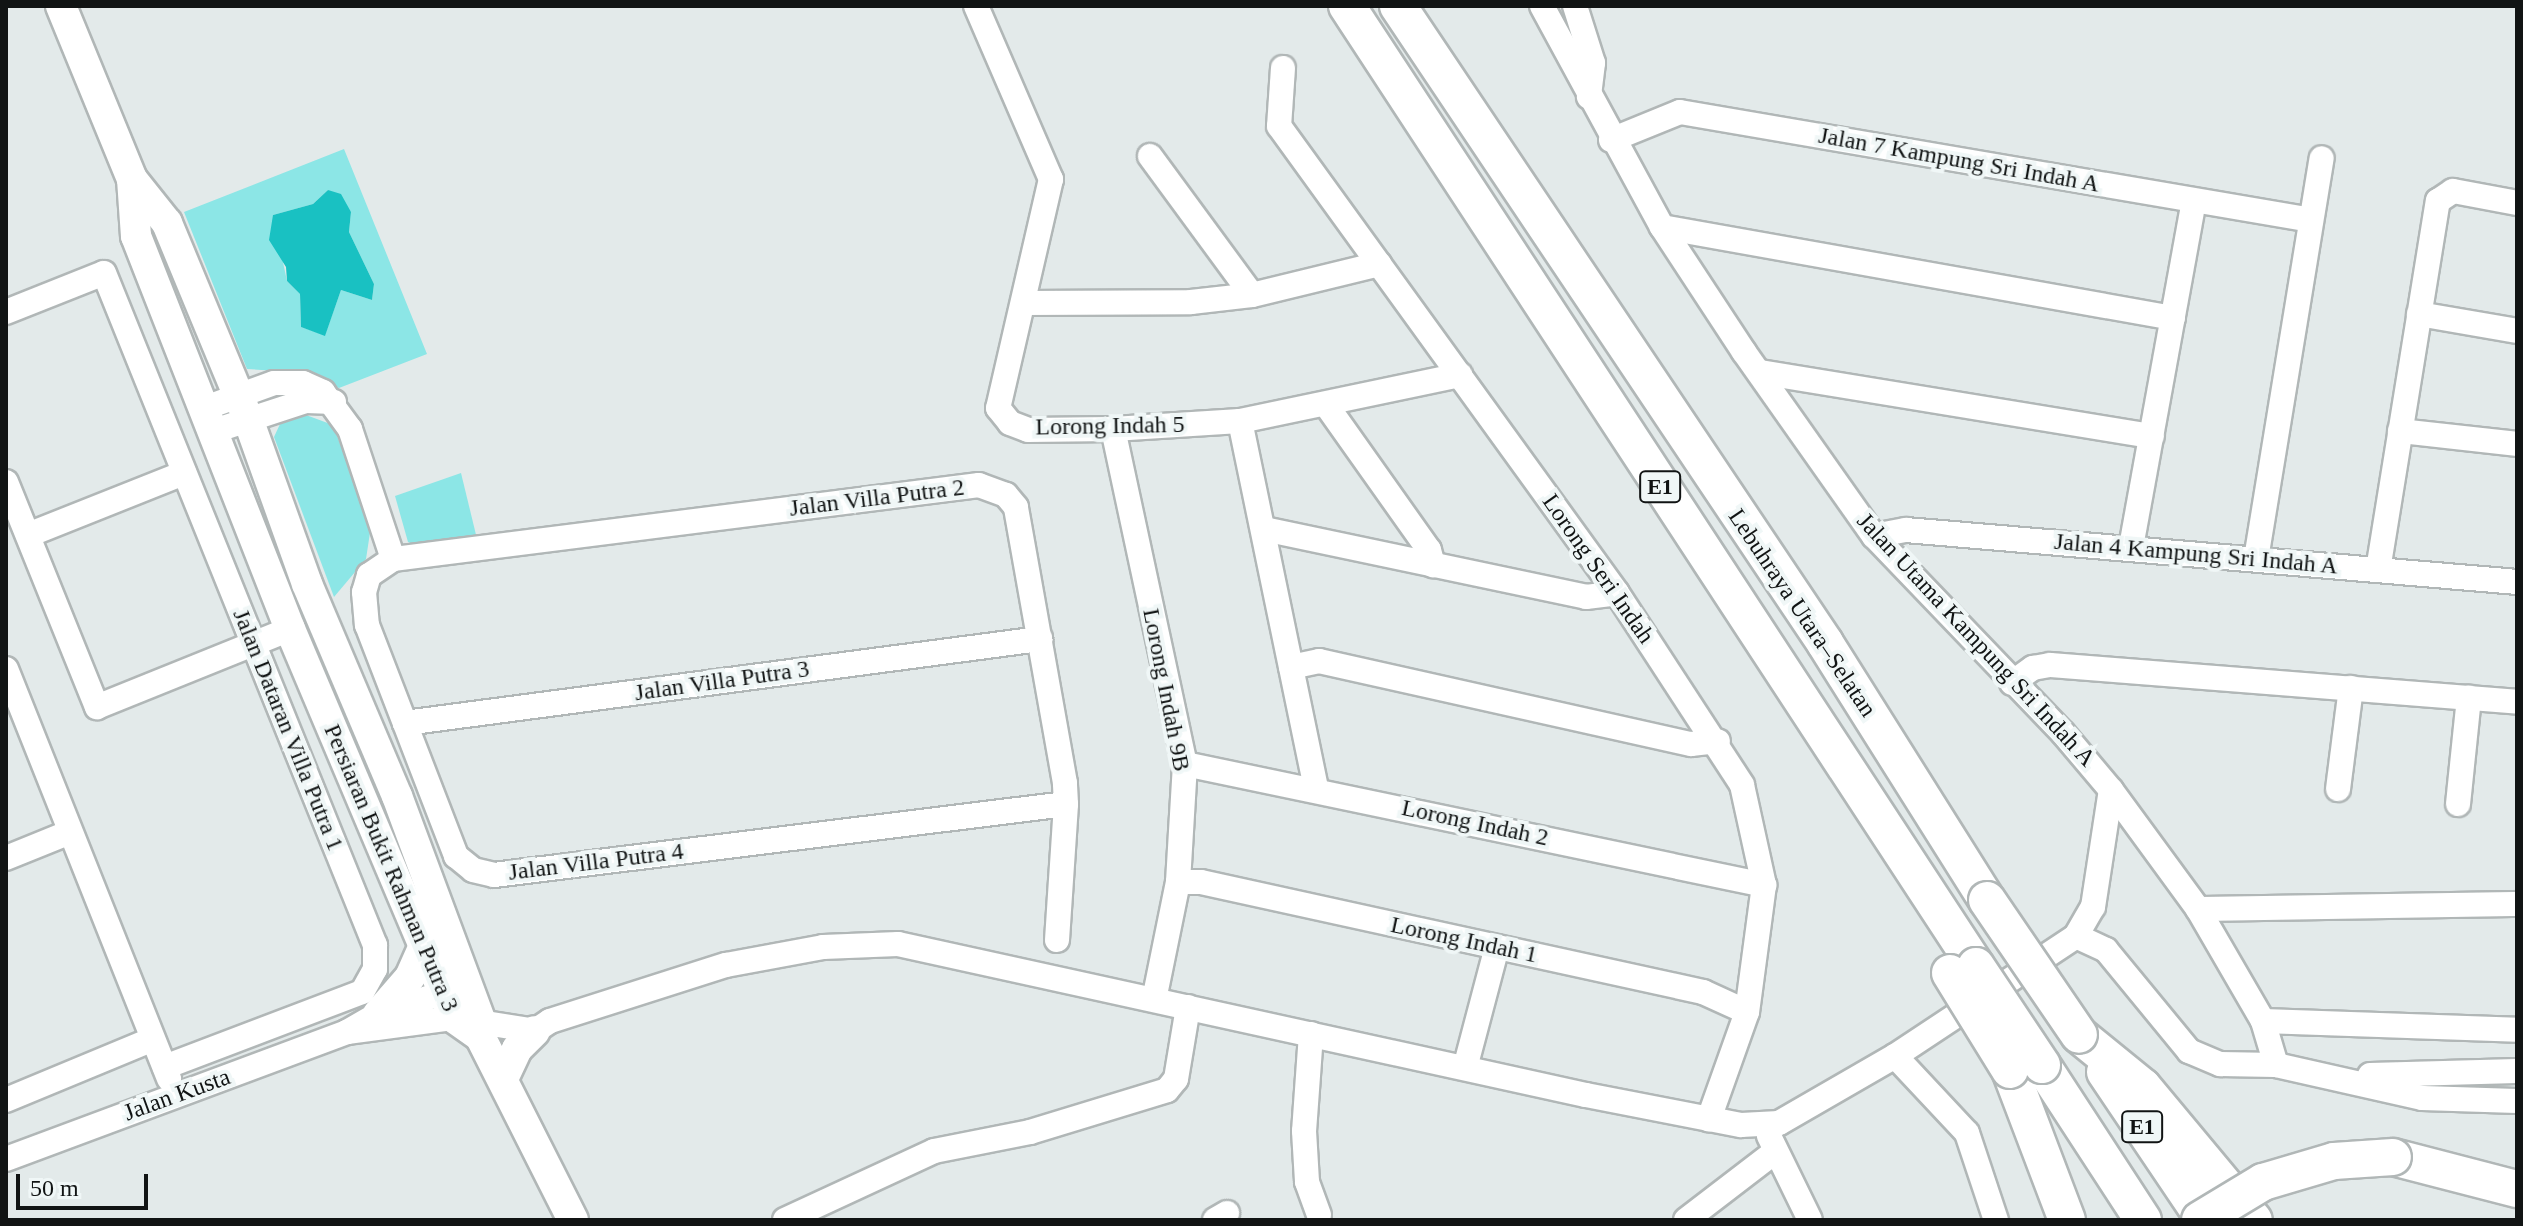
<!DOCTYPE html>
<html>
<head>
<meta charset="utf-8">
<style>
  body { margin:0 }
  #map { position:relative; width:2523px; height:1226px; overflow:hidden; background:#e3eaea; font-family:Georgia,serif }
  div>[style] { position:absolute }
  .green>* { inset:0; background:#8ce6e6 }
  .water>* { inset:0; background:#19c1c2 }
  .roads { filter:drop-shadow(2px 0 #b1b7b7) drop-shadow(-2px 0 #b1b7b7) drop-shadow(0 2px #b1b7b7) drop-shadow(0 -2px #b1b7b7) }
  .minor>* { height:24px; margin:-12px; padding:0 12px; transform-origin:12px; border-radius:12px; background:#fff }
  .major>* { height:30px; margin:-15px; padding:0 15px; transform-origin:15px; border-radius:15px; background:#fff }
  .highway>* { height:36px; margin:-18px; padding:0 18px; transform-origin:18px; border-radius:18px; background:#fff }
  .bridges { filter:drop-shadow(2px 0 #b1b7b7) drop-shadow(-2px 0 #b1b7b7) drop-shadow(0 2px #b1b7b7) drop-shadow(0 -2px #b1b7b7) }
  .highway-bridge>* { height:36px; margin:-18px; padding:0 18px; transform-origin:18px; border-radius:18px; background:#fff }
  span { translate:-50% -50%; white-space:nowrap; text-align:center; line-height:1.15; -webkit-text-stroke:8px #f0f7f7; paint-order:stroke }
  .shield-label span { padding:2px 6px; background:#f0f7f7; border:2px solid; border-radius:6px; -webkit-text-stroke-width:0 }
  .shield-label { font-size:22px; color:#111414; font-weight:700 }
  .street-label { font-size:24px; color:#111414 }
  .frame { position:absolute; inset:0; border:8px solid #111414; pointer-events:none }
  .scale { position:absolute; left:16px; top:1174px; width:132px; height:36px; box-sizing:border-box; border:4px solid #111414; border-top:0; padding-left:10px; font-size:24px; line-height:28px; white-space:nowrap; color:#111414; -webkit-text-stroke:6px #f0f7f7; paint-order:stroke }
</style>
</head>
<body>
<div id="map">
  <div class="green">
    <i style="clip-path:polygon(evenodd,344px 149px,427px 354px,339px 388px,292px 372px,247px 369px,184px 212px,344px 149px,328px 190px,351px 212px,349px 232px,374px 284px,372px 300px,341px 290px,325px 335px,301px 327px,300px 294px,287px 281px,273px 215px,313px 204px,328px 190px)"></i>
    <i style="clip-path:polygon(306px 415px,333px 425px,371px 526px,366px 559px,334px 597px,274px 437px,280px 424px)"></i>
    <i style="clip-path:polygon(461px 473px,478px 543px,429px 550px,408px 542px,395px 496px)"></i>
  </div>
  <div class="water">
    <i style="clip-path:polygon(328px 190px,341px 194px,351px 212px,349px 232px,374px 284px,372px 300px,341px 290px,325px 336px,301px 327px,300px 294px,287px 281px,286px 267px,269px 240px,273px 215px,313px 204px)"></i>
  </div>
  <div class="roads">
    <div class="minor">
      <i style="left:976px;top:6px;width:189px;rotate:66.6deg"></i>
      <i style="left:1051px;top:179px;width:235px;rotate:103deg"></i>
      <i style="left:998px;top:408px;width:19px;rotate:51deg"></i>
      <i style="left:1010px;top:423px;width:19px;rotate:21deg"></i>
      <i style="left:1028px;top:430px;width:85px;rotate:-0.7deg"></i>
      <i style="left:1113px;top:429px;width:127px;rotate:-3.6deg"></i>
      <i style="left:1240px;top:421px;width:225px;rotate:-11.8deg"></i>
      <i style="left:1542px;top:6px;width:251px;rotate:61.5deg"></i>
      <i style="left:1662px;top:227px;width:149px;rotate:56.7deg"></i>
      <i style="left:1744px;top:352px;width:225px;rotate:54.8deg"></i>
      <i style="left:1874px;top:536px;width:273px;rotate:46.2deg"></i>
      <i style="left:2063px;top:733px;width:75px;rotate:49.9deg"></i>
      <i style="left:2111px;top:790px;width:147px;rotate:53.8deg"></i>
      <i style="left:2198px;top:909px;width:129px;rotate:59.9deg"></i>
      <i style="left:2263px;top:1021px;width:46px;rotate:73.5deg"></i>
      <i style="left:1575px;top:6px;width:60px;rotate:72.5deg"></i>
      <i style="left:1593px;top:63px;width:34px;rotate:97deg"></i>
      <i style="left:1283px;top:68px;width:58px;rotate:93.9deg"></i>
      <i style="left:1279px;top:126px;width:576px;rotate:54.1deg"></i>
      <i style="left:1617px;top:593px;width:229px;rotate:56.9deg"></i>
      <i style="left:1742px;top:785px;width:102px;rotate:77.6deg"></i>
      <i style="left:1764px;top:885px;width:128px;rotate:97.6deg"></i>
      <i style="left:1747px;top:1012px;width:114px;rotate:109.6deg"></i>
      <i style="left:1611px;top:140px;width:74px;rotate:-22.1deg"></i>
      <i style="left:1680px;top:112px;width:640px;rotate:9.71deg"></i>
      <i style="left:1150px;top:156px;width:172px;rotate:53.7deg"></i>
      <i style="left:1662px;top:227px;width:519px;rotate:10.1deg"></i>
      <i style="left:1024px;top:303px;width:167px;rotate:-0.3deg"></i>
      <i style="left:1191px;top:302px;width:61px;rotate:-6.5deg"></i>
      <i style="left:1252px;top:295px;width:131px;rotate:-13.7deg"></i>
      <i style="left:6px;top:312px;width:105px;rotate:-21.7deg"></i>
      <i style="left:104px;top:273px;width:725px;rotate:68.04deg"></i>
      <i style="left:375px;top:945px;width:24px;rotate:90deg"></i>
      <i style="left:375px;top:969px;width:26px;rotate:119deg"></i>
      <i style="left:362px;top:992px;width:211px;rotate:159.2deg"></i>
      <i style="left:2419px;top:314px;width:99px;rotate:9.8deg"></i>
      <i style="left:1760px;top:372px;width:397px;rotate:9.3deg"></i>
      <i style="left:1327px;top:406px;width:176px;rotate:54.7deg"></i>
      <i style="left:1429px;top:550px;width:16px;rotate:75deg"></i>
      <i style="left:205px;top:408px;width:73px;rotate:-19.9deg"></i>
      <i style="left:274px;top:383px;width:29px"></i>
      <i style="left:303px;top:383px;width:22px;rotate:24deg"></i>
      <i style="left:323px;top:392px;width:46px;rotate:53.9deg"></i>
      <i style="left:350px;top:429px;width:137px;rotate:71.7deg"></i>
      <i style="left:1240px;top:421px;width:375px;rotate:78.3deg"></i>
      <i style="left:1113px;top:429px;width:343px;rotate:77.9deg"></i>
      <i style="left:1185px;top:764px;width:118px;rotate:93.4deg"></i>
      <i style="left:1178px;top:882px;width:120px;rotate:101.5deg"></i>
      <i style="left:214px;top:431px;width:97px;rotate:-18.1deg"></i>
      <i style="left:306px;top:401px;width:28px;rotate:2deg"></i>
      <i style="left:2400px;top:431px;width:118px;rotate:6.3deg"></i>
      <i style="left:6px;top:482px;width:243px;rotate:68deg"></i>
      <i style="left:97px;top:707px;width:208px;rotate:-22deg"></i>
      <i style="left:1264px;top:529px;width:329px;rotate:11.9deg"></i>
      <i style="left:1586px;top:597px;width:31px;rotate:-7deg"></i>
      <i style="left:28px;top:535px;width:168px;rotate:-21.7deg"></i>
      <i style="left:1874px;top:536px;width:33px;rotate:-11deg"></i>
      <i style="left:1906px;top:530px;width:613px;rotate:4.86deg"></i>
      <i style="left:2131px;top:547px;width:352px;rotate:-79.7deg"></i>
      <i style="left:2256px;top:559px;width:406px;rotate:-80.7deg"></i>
      <i style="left:2378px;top:570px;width:374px;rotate:-80.8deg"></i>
      <i style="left:2438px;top:201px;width:18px;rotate:-34deg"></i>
      <i style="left:2453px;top:191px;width:65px;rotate:10.6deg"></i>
      <i style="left:1291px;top:667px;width:29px;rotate:-12deg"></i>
      <i style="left:1319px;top:661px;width:381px;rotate:12.6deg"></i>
      <i style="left:1691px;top:744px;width:27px;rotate:-6deg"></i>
      <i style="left:6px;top:669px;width:441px;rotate:68.3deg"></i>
      <i style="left:2012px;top:683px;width:26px;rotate:-36deg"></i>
      <i style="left:2033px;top:668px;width:17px;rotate:-10deg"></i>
      <i style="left:2050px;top:665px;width:468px;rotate:4.5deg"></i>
      <i style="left:405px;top:723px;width:641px;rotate:-7.54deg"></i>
      <i style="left:1185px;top:764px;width:592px;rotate:11.8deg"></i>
      <i style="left:2338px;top:789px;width:102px;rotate:-82.7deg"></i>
      <i style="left:2458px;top:804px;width:107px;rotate:-84.1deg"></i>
      <i style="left:6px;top:858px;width:69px;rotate:-22.1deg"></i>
      <i style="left:1178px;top:882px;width:23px"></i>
      <i style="left:1201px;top:882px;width:514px;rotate:12.36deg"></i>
      <i style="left:1703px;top:992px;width:48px;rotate:24.4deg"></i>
      <i style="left:2198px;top:909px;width:319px;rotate:-0.9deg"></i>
      <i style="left:2076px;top:936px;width:33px;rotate:25deg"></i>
      <i style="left:2106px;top:950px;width:131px;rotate:50.6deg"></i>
      <i style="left:2189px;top:1051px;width:34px;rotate:23deg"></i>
      <i style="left:2220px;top:1064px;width:56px;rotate:1deg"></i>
      <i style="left:2276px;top:1065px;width:150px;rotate:12.7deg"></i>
      <i style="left:2422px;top:1098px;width:95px;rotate:1.8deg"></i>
      <i style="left:1057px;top:940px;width:136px;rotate:-86.2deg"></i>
      <i style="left:1066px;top:804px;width:21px;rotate:-93deg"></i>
      <i style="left:1065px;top:783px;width:280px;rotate:-100.1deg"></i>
      <i style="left:1016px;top:507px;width:16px;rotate:-130deg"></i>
      <i style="left:1006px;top:495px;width:29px;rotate:-160deg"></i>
      <i style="left:979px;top:485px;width:591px;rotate:172.8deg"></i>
      <i style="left:393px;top:559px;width:29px;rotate:146deg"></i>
      <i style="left:369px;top:575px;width:18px;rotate:106deg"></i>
      <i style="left:364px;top:592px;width:33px;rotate:85deg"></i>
      <i style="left:367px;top:625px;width:248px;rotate:68.9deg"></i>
      <i style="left:456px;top:856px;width:22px;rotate:39deg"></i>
      <i style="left:473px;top:870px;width:22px;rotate:13deg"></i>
      <i style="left:494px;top:875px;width:576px;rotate:-7.08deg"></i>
      <i style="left:2263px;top:1021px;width:254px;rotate:2deg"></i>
      <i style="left:347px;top:1032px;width:108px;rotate:-7.5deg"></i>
      <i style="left:454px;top:1018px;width:82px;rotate:9.1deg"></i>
      <i style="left:535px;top:1031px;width:18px;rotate:-34deg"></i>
      <i style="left:550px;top:1021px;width:185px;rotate:-17.7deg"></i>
      <i style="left:726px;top:965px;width:99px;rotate:-10.5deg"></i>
      <i style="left:823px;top:947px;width:75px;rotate:-2.3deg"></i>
      <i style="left:898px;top:944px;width:704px;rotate:12.38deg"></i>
      <i style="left:1586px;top:1095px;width:158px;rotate:11deg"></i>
      <i style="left:1741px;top:1125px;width:38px;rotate:-3deg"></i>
      <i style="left:1779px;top:1123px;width:134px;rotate:-30deg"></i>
      <i style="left:1895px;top:1056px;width:217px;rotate:-33.5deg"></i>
      <i style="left:2076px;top:936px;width:34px;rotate:-60deg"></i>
      <i style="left:2093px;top:907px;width:118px;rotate:-81.3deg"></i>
      <i style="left:1311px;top:1034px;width:97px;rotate:94.1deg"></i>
      <i style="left:1304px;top:1131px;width:51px;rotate:86.6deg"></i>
      <i style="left:1307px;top:1182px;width:35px;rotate:70deg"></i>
      <i style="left:1895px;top:1056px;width:105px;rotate:46.9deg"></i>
      <i style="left:1967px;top:1133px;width:92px;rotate:71.6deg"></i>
      <i style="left:1465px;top:1068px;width:125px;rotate:-75.2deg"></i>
      <i style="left:2370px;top:1075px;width:147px;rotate:-1.6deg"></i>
      <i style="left:6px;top:1100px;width:157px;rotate:-22.5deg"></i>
      <i style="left:1769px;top:1136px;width:93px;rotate:64deg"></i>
      <i style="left:6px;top:1159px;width:364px;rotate:-20.4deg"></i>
      <i style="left:347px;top:1032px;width:36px;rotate:-30deg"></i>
      <i style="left:378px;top:1014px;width:62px;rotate:-17.9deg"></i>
      <i style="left:437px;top:995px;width:22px;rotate:5deg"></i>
      <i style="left:785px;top:1220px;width:164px;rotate:-24.8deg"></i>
      <i style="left:934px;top:1151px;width:98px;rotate:-11.2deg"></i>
      <i style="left:1030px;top:1132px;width:143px;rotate:-17deg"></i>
      <i style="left:1167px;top:1090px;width:14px;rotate:-51deg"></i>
      <i style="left:1176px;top:1079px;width:73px;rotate:-80.5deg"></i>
      <i style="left:1215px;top:1220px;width:14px;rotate:-30deg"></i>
      <i style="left:1686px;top:1220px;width:113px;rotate:-37.5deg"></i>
    </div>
    <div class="major">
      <i style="left:61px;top:6px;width:187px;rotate:67.7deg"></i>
      <i style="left:132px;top:179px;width:56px;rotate:51.5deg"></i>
      <i style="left:167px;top:223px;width:212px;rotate:67.5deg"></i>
      <i style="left:248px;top:419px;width:175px;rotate:70.3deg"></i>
      <i style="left:307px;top:584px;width:230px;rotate:67deg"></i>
      <i style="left:397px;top:796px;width:241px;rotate:69.6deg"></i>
      <i style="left:481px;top:1022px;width:14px;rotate:94deg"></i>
      <i style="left:132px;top:179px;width:57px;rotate:86deg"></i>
      <i style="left:136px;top:236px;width:422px;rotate:68.6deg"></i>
      <i style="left:290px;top:629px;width:422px;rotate:67.1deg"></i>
      <i style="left:454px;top:1018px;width:32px;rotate:35deg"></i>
      <i style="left:378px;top:1014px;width:49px;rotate:-49.1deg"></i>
      <i style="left:410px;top:977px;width:35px;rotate:-66deg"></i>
      <i style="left:480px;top:1036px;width:206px;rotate:63.2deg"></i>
      <i style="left:503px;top:1079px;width:33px;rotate:-65deg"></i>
      <i style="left:517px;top:1049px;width:25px;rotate:-45deg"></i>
    </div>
    <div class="highway">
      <i style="left:1347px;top:6px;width:1148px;rotate:56.77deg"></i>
      <i style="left:1398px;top:6px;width:767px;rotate:56.16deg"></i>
      <i style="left:1825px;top:643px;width:304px;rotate:57.8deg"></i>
      <i style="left:2079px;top:1035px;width:82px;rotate:39.1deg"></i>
      <i style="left:2143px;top:1087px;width:173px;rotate:50.2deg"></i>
      <i style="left:2042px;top:1065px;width:185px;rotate:56.9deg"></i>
      <i style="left:2010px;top:1070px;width:160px;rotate:69.2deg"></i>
      <i style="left:2105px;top:1072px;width:179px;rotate:56deg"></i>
      <i style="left:2393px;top:1157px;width:128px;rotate:14.5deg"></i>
    </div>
  </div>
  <div class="bridges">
    <div class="highway-bridge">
      <i style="left:1987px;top:900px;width:163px;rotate:55.7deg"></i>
      <i style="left:1976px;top:966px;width:119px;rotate:56.3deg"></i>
      <i style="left:1950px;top:973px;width:114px;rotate:58.3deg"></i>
      <i style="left:2200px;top:1220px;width:74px;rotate:-31.1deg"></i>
      <i style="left:2263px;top:1182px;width:74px;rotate:-16.5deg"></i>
      <i style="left:2334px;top:1161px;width:59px;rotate:-3.9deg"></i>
    </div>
  </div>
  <div class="shield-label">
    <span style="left:1660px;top:487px">E1</span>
    <span style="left:2142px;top:1127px">E1</span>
  </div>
  <div class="street-label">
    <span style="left:1959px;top:160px;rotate:10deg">Jalan 7 Kampung Sri Indah A</span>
    <span style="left:1110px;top:426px;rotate:-1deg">Lorong Indah 5</span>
    <span style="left:877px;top:498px;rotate:-7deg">Jalan Villa Putra 2</span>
    <span style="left:2196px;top:554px;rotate:5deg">Jalan 4 Kampung Sri Indah A</span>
    <span style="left:1598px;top:569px;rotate:55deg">Lorong Seri Indah</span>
    <span style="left:1802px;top:613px;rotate:56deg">Lebuhraya Utara–Selatan</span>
    <span style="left:1976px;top:640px;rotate:47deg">Jalan Utama Kampung Sri Indah A</span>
    <span style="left:722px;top:681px;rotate:-8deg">Jalan Villa Putra 3</span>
    <span style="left:1166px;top:690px;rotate:79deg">Lorong Indah 9B</span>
    <span style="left:288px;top:730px;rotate:68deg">Jalan Dataran Villa Putra 1</span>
    <span style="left:1475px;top:823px;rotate:12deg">Lorong Indah 2</span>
    <span style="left:596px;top:862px;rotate:-7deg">Jalan Villa Putra 4</span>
    <span style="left:391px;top:868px;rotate:67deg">Persiaran Bukit Rahman Putra 3</span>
    <span style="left:1464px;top:940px;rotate:12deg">Lorong Indah 1</span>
    <span style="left:177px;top:1095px;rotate:-20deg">Jalan Kusta</span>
  </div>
  <div class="frame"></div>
  <div class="scale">50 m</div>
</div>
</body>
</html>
